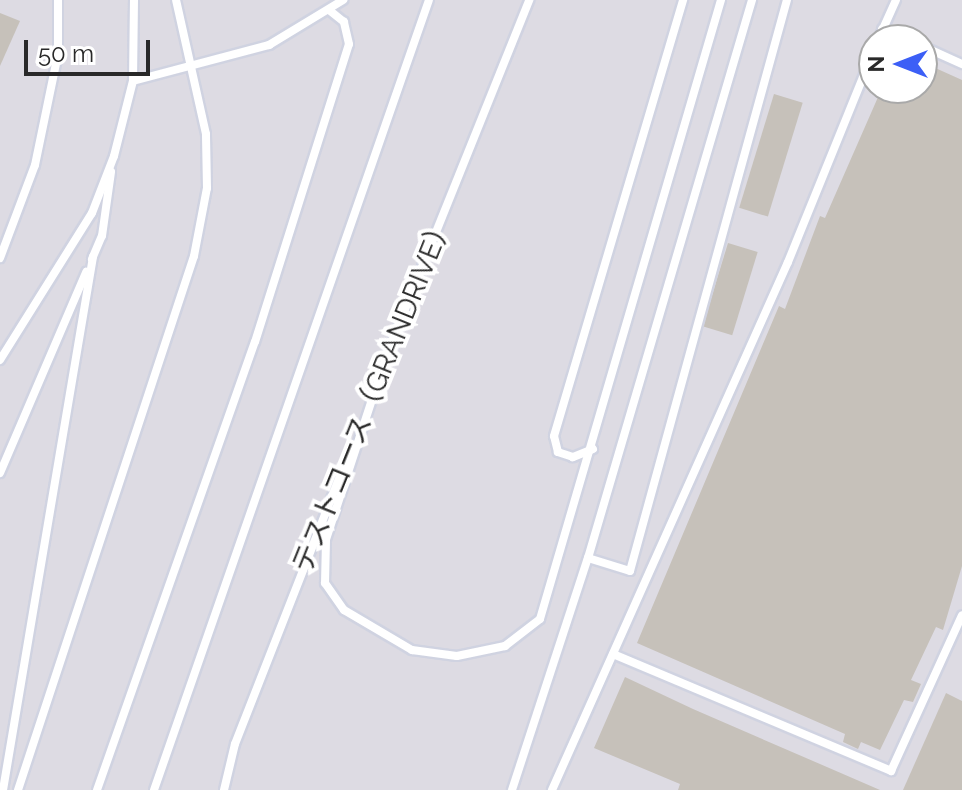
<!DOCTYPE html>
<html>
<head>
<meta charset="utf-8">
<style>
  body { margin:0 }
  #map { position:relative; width:962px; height:790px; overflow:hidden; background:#ebe4da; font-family:Raleway,"Noto Sans JP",sans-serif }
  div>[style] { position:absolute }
  .industrial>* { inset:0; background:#dddbe3 }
  .building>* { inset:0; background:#c6c1ba; transform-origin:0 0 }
  .roads { filter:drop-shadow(2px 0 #d0d3e1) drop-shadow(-2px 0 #d0d3e1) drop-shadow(0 2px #d0d3e1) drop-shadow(0 -2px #d0d3e1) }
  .service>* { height:8px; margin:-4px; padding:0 4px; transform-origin:4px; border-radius:4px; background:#fff }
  span { translate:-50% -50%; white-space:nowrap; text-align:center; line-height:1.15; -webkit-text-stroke:8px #fff; paint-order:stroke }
  .street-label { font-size:28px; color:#292929 }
  .north { position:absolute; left:858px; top:24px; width:80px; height:80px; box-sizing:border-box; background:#fff; border:2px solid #a9a9a9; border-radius:50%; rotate:270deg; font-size:22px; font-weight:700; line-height:32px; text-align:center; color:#292929 }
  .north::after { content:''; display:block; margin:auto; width:28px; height:36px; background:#3c5ff6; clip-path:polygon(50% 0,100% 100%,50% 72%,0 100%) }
  .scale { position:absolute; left:24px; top:40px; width:126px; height:36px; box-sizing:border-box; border:4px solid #292929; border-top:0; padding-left:10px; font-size:24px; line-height:28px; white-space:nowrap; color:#292929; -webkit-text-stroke:6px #fff; paint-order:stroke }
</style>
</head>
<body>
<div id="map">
  <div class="industrial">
    <i style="clip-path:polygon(evenodd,0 0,962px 0,962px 790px,0 790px,0 0,874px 40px,922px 40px,922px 88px,874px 88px,874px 40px)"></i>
  </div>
  <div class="building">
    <i style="clip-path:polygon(0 13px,20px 21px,0 66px)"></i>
    <i style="clip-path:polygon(922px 62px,962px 80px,962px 566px,943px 630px,936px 627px,911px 680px,921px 684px,913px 702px,904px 700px,880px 750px,861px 742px,858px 749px,843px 742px,845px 734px,637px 643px,779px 306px,785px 309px,820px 216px,825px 218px,882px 88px,922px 88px)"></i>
    <i style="left:774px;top:94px;width:30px;height:119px;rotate:17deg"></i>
    <i style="left:728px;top:243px;width:31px;height:87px;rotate:17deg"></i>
    <i style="clip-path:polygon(625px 677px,693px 709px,880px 790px,678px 790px,680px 784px,594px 748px)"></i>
    <i style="clip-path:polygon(946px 693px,962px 701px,962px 790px,903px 790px)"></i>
  </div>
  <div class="roads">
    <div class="service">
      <i style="left:882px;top:29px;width:28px;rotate:23deg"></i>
      <i style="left:878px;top:40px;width:44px;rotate:-65.8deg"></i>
      <i style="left:922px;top:46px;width:44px;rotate:24.2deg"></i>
      <i style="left:133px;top:81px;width:141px;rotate:-14.8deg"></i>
      <i style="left:269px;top:45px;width:87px;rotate:-31.3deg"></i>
      <i style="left:0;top:258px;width:99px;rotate:-69.4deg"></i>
      <i style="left:35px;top:165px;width:113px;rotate:-78.3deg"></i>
      <i style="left:58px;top:54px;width:54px;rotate:-90deg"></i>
      <i style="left:92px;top:259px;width:25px;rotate:-67deg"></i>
      <i style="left:102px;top:236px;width:65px;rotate:-82deg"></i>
      <i style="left:386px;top:357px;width:193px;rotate:108.2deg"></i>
      <i style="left:326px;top:540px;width:43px;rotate:91.3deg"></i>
      <i style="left:325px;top:583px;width:33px;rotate:55deg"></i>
      <i style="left:344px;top:610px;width:79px;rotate:30.5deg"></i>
      <i style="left:412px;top:650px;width:45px;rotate:7.6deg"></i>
      <i style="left:457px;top:656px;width:49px;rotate:-11.8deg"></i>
      <i style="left:505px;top:646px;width:44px;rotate:-37.6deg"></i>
      <i style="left:540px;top:619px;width:645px;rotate:-73.7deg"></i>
      <i style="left:385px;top:359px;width:387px;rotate:-68.1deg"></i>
      <i style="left:0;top:360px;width:173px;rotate:-58deg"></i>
      <i style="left:92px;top:213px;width:61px;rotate:-68.9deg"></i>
      <i style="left:114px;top:156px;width:77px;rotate:-75.8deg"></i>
      <i style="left:133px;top:81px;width:81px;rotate:-89.3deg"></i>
      <i style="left:593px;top:449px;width:22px;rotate:158deg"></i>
      <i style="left:573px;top:457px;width:16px;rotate:-162deg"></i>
      <i style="left:558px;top:452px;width:16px;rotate:-104deg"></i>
      <i style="left:554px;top:436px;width:455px;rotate:-73.5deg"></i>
      <i style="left:0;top:473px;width:219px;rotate:-66.8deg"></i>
      <i style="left:588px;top:558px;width:44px;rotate:17.2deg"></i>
      <i style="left:630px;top:571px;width:592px;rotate:-74.63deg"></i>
      <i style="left:613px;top:654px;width:302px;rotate:22.8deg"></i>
      <i style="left:891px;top:771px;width:171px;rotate:-65.5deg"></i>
      <i style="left:3px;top:790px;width:541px;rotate:-80.42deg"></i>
      <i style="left:18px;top:790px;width:562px;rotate:-71.76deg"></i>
      <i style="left:194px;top:256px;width:69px;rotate:-79.2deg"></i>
      <i style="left:207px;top:188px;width:54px;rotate:-91.1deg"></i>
      <i style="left:206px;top:134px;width:137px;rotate:-102.6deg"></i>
      <i style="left:97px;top:790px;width:475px;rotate:-70.6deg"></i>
      <i style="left:255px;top:342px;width:312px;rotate:-72.5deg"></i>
      <i style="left:349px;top:44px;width:23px;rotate:-103deg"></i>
      <i style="left:344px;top:22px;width:19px;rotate:-141deg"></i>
      <i style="left:154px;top:790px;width:836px;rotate:-70.81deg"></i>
      <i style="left:224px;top:790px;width:47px;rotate:-76.6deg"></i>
      <i style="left:235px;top:744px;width:316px;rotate:-68.6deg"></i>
      <i style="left:512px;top:790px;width:244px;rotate:-71.9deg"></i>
      <i style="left:588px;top:558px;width:582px;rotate:-73.62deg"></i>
      <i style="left:552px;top:790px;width:578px;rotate:-65.92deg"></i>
      <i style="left:788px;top:262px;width:229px;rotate:-67.9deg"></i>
    </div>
  </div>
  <div class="street-label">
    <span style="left:373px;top:394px;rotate:-68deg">テストコース（GRANDRIVE）</span>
  </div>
  <div class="north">N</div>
  <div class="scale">50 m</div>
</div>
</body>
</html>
